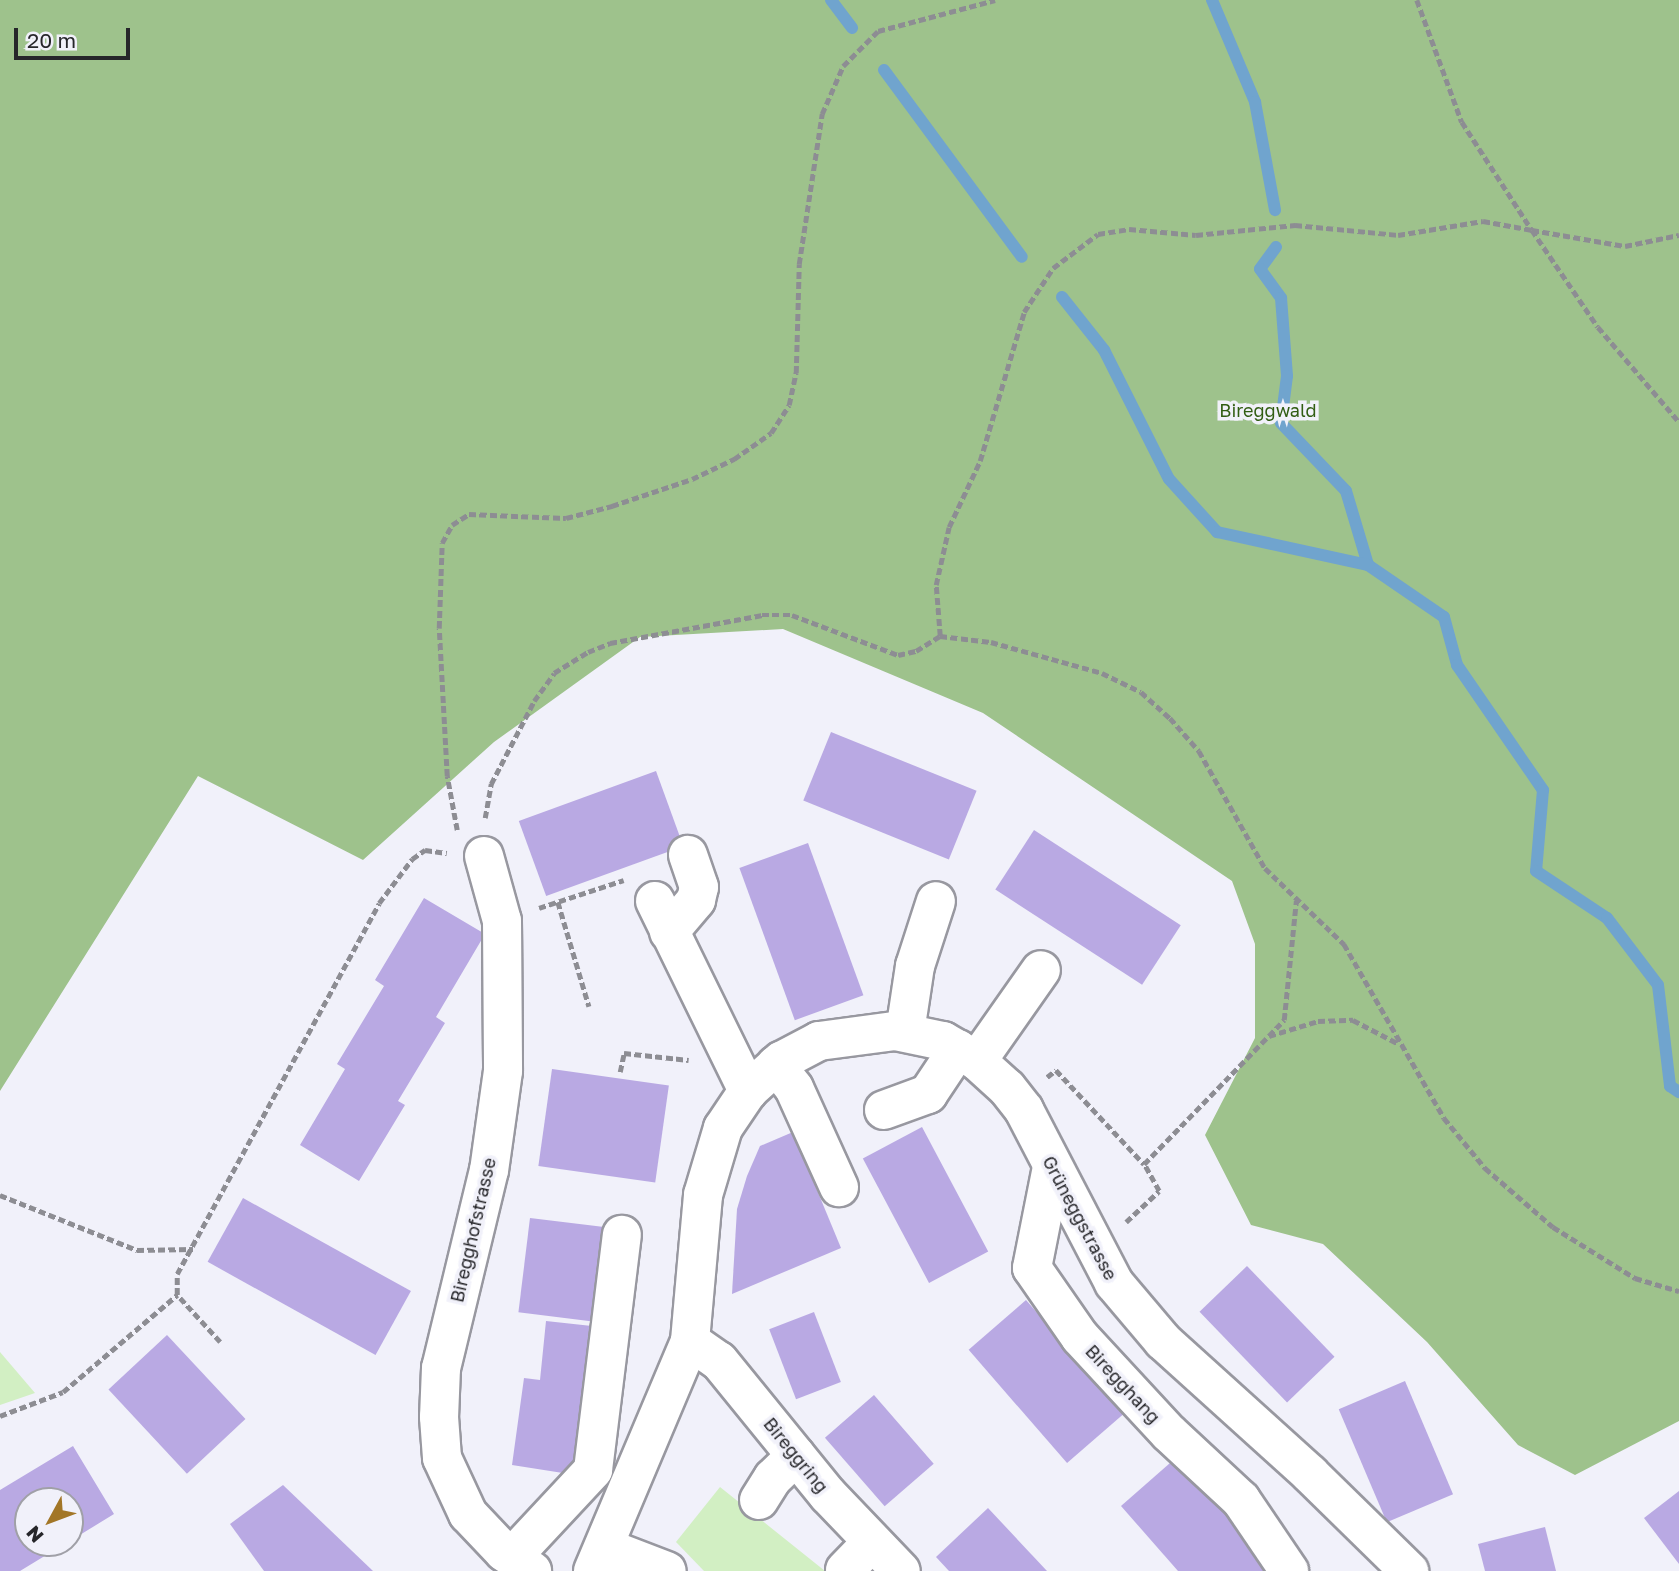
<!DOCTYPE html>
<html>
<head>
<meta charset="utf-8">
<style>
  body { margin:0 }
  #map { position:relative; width:1679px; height:1571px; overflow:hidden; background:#f1f1fa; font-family:"Golos Text",sans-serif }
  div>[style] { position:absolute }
  .green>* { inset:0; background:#d2efc3 }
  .forest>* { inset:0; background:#9ec28c }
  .stream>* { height:12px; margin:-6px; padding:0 6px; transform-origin:6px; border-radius:6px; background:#70a4ce }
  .building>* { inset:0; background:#b9a9e3; transform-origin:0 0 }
  .path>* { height:4.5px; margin-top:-2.25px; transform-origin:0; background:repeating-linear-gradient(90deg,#8d8d93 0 7px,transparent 0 10.5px) }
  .roads { filter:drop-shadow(2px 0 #9898a0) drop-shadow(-2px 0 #9898a0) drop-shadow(0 2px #9898a0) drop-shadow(0 -2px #9898a0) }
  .minor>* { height:38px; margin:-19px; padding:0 19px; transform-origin:19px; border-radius:19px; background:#fff }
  span { translate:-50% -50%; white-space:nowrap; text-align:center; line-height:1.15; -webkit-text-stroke:7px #f1f1fa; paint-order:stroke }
  .park-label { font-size:18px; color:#315d13 }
  .street-label { font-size:18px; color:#26262a }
  .north { position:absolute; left:14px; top:1487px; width:70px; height:70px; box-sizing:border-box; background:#f1f1fa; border:2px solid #a0a0a7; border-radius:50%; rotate:229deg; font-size:19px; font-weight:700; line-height:28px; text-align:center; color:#26262a }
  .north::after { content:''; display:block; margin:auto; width:24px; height:32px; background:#a27627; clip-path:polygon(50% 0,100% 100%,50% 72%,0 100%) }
  .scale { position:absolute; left:14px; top:28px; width:116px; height:32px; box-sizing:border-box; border:4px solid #26262a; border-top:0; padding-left:9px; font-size:21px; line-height:24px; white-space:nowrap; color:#26262a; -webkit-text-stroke:5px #f1f1fa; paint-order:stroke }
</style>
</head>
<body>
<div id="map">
  <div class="green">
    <i style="clip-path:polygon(0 1352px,35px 1393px,0 1405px)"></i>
    <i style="clip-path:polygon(720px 1487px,825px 1571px,704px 1571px,676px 1542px)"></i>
  </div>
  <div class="forest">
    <i style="clip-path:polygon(0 0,1679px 0,1679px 1421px,1575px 1475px,1518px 1445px,1427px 1342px,1323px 1244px,1251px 1225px,1205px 1135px,1255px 1038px,1255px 944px,1232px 881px,983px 713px,783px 629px,640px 637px,494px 742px,363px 860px,198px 776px,0 1091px)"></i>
  </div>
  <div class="stream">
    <i style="left:831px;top:0;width:35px;rotate:53deg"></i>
    <i style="left:1212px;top:0;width:111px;rotate:67.1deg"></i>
    <i style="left:1255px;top:102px;width:110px;rotate:79.5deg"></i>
    <i style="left:884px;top:70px;width:232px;rotate:53.6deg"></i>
    <i style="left:1276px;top:247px;width:27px;rotate:126deg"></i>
    <i style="left:1260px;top:269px;width:36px;rotate:54deg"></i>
    <i style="left:1281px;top:298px;width:78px;rotate:85.6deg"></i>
    <i style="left:1287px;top:376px;width:47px;rotate:97.3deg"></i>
    <i style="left:1281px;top:423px;width:94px;rotate:46.3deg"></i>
    <i style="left:1346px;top:491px;width:77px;rotate:73.4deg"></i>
    <i style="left:1368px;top:565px;width:92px;rotate:34.4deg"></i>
    <i style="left:1444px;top:617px;width:50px;rotate:74.8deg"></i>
    <i style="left:1457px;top:665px;width:152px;rotate:55.5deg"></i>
    <i style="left:1543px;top:790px;width:81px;rotate:94.9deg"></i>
    <i style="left:1536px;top:871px;width:85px;rotate:33.5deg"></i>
    <i style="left:1607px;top:918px;width:84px;rotate:52.7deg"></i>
    <i style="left:1658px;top:985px;width:102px;rotate:83.2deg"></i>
    <i style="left:1670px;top:1086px;width:11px;rotate:34deg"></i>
    <i style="left:1062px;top:297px;width:68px;rotate:51.6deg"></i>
    <i style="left:1104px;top:350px;width:144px;rotate:63.3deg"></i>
    <i style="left:1169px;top:479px;width:72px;rotate:47.8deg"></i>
    <i style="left:1217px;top:532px;width:155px;rotate:12.3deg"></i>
  </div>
  <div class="building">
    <i style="left:831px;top:732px;width:157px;height:74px;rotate:22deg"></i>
    <i style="left:656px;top:771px;width:80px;height:146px;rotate:70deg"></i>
    <i style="left:1034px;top:830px;width:175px;height:71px;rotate:33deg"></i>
    <i style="left:808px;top:843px;width:162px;height:73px;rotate:70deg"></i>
    <i style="clip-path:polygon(424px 898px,485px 934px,436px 1017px,445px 1023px,398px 1101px,405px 1105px,359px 1181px,300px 1145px,345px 1069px,337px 1064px,384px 986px,375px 980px)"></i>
    <i style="left:552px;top:1069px;width:118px;height:98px;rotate:8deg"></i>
    <i style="left:922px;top:1127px;width:141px;height:67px;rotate:62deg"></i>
    <i style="clip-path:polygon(793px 1132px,841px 1248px,732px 1294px,737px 1209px,747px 1176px,760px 1146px)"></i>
    <i style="left:243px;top:1198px;width:192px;height:73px;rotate:29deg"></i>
    <i style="left:530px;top:1218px;width:83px;height:95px;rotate:7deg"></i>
    <i style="left:1247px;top:1266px;width:126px;height:66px;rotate:46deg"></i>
    <i style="left:1026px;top:1300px;width:150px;height:76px;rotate:49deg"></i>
    <i style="left:814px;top:1312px;width:75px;height:48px;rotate:69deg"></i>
    <i style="clip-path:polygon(546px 1321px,601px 1327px,582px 1476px,512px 1465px,524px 1378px,540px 1380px)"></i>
    <i style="left:167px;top:1335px;width:115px;height:80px;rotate:47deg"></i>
    <i style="left:1405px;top:1381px;width:123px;height:72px;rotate:67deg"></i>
    <i style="left:874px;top:1395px;width:91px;height:65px;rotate:49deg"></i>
    <i style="clip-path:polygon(73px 1446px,114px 1514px,70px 1541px,70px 1501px,28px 1501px,28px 1543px,66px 1543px,20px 1571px,0 1571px,0 1490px)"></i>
    <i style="clip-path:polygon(1178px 1456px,1281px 1571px,1178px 1571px,1121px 1506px)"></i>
    <i style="clip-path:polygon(283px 1485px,373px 1571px,264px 1571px,230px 1524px)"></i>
    <i style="clip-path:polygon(1679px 1491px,1679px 1564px,1644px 1518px)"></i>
    <i style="clip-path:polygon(988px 1508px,1047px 1571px,949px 1571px,936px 1557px)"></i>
    <i style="clip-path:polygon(1545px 1527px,1556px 1571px,1485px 1571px,1478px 1544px)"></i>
  </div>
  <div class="path">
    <i style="left:1417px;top:0;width:130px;rotate:69.8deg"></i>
    <i style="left:1462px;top:122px;width:129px;rotate:57.1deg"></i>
    <i style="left:1532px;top:230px;width:94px;rotate:9.8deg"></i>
    <i style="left:1625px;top:246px;width:55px;rotate:-11.5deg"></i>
    <i style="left:940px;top:636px;width:51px;rotate:6.7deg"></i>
    <i style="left:991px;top:642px;width:115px;rotate:15.6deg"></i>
    <i style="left:1102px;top:673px;width:43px;rotate:26deg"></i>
    <i style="left:1141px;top:692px;width:39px;rotate:42deg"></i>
    <i style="left:1170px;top:718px;width:44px;rotate:48.7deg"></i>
    <i style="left:1199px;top:751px;width:134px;rotate:60.6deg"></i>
    <i style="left:1265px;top:868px;width:110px;rotate:43.9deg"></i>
    <i style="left:1344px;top:944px;width:201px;rotate:60.1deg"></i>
    <i style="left:1444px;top:1118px;width:65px;rotate:50.6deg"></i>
    <i style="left:1485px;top:1168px;width:90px;rotate:40.9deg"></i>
    <i style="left:1553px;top:1227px;width:97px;rotate:31.9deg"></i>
    <i style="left:1635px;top:1278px;width:46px;rotate:16.5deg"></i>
    <i style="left:485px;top:818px;width:35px;rotate:-80deg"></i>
    <i style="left:491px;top:784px;width:93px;rotate:-62.6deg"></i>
    <i style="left:534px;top:701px;width:34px;rotate:-54deg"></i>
    <i style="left:554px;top:673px;width:40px;rotate:-32deg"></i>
    <i style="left:588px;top:652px;width:24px;rotate:-22deg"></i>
    <i style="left:610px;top:643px;width:155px;rotate:-10.4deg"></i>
    <i style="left:762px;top:615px;width:30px"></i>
    <i style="left:792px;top:615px;width:113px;rotate:20.7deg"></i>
    <i style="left:898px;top:655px;width:18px;rotate:-13deg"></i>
    <i style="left:916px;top:651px;width:28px;rotate:-32deg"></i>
    <i style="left:940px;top:636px;width:51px;rotate:-94.5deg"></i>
    <i style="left:936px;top:585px;width:59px;rotate:-77.4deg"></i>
    <i style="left:949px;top:527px;width:73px;rotate:-64.8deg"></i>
    <i style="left:980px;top:461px;width:155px;rotate:-73.5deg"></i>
    <i style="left:1024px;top:312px;width:53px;rotate:-56.6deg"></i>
    <i style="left:1053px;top:268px;width:56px;rotate:-37.1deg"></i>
    <i style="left:1098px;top:234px;width:31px;rotate:-9deg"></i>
    <i style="left:1129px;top:229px;width:67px;rotate:5.1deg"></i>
    <i style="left:1196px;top:235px;width:100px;rotate:-5.8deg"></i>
    <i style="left:1295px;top:225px;width:103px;rotate:5.5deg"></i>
    <i style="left:1398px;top:235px;width:86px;rotate:-9.4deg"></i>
    <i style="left:1483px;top:221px;width:50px;rotate:10.4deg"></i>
    <i style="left:1532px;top:230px;width:117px;rotate:55.8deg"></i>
    <i style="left:1598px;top:327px;width:125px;rotate:49.5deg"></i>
    <i style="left:457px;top:830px;width:55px;rotate:-100.5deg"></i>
    <i style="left:447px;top:776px;width:148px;rotate:-93.1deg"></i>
    <i style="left:439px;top:628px;width:85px;rotate:-88deg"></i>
    <i style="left:442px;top:543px;width:21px;rotate:-61deg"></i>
    <i style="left:452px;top:525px;width:20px;rotate:-33deg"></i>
    <i style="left:469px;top:514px;width:97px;rotate:2.4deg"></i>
    <i style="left:566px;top:518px;width:48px;rotate:-14.6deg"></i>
    <i style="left:612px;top:506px;width:84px;rotate:-18.6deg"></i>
    <i style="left:692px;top:479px;width:47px;rotate:-25.5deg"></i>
    <i style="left:734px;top:459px;width:45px;rotate:-35.1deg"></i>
    <i style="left:771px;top:433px;width:33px;rotate:-57deg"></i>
    <i style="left:789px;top:405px;width:33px;rotate:-78deg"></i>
    <i style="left:796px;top:373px;width:109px;rotate:-88.4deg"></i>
    <i style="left:799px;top:264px;width:152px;rotate:-81.3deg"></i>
    <i style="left:822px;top:114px;width:52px;rotate:-66.4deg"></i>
    <i style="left:843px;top:66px;width:49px;rotate:-45deg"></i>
    <i style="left:878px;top:31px;width:121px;rotate:-14.8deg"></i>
    <i style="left:558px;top:902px;width:109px;rotate:73.4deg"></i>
    <i style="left:539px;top:908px;width:89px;rotate:-18.2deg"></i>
    <i style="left:1269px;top:1036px;width:51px;rotate:-17deg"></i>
    <i style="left:1318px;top:1021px;width:35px;rotate:-2deg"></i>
    <i style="left:1353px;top:1020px;width:52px;rotate:27.6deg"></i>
    <i style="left:620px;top:1072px;width:19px;rotate:-78deg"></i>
    <i style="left:624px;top:1053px;width:65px;rotate:6.1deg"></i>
    <i style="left:1047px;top:1077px;width:11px;rotate:-38deg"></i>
    <i style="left:1056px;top:1070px;width:129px;rotate:46.9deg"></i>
    <i style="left:0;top:1195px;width:148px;rotate:21.9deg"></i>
    <i style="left:137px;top:1250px;width:56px;rotate:-1deg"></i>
    <i style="left:1126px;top:1222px;width:45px;rotate:-43.2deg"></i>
    <i style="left:1159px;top:1191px;width:31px;rotate:-119deg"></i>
    <i style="left:1144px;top:1164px;width:201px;rotate:-45.8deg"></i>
    <i style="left:1284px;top:1020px;width:120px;rotate:-84.2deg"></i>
    <i style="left:220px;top:1342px;width:64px;rotate:-132.5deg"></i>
    <i style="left:177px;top:1295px;width:21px;rotate:-90deg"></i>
    <i style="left:177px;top:1274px;width:422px;rotate:-61.4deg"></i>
    <i style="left:379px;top:903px;width:55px;rotate:-53.1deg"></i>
    <i style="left:412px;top:859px;width:16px;rotate:-35deg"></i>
    <i style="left:425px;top:850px;width:22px;rotate:8deg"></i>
    <i style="left:0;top:1416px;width:67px;rotate:-20.9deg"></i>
    <i style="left:63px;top:1392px;width:150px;rotate:-40.4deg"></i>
  </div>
  <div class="roads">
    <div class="minor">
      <i style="left:484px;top:856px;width:67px;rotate:74.5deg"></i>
      <i style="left:502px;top:921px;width:150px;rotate:89.6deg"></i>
      <i style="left:503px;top:1071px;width:100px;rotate:98deg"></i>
      <i style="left:489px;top:1170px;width:204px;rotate:103.6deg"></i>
      <i style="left:441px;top:1368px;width:49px;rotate:92.3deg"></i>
      <i style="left:439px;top:1417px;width:41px;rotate:85.8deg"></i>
      <i style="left:442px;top:1458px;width:62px;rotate:65.1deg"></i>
      <i style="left:468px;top:1514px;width:52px;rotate:46.5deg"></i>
      <i style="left:504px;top:1552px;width:34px;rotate:34deg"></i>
      <i style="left:655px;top:901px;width:212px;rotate:63.9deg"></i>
      <i style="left:669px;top:932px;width:42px;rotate:-49.8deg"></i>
      <i style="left:696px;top:900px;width:13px;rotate:-77deg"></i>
      <i style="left:699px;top:887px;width:34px;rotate:-109deg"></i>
      <i style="left:905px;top:1032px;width:67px;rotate:-81.4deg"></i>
      <i style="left:915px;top:966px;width:68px;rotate:-72.1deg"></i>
      <i style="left:977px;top:1061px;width:111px;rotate:-54.9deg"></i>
      <i style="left:776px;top:1065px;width:29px;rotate:52deg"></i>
      <i style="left:794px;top:1088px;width:109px;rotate:65.6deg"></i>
      <i style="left:884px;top:1110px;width:47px;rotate:-20deg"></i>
      <i style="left:928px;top:1094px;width:54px;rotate:-56.3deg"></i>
      <i style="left:1052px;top:1167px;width:103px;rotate:101.2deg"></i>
      <i style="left:1032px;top:1268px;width:84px;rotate:55.2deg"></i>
      <i style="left:1080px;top:1337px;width:131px;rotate:47.2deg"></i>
      <i style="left:1169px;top:1433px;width:98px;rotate:42.9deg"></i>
      <i style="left:1241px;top:1500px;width:86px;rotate:55.9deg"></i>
      <i style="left:690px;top:1341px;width:35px;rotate:35deg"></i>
      <i style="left:719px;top:1361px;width:173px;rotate:50.9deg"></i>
      <i style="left:828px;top:1495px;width:105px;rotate:46.2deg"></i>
      <i style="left:759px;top:1500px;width:26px;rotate:-58deg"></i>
      <i style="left:773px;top:1478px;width:32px;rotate:-44deg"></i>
      <i style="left:604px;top:1547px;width:67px;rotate:20.9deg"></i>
      <i style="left:512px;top:1557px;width:119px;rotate:-47deg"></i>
      <i style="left:593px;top:1470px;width:237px;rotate:-83deg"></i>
      <i style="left:845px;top:1570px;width:39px;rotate:-46deg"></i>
      <i style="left:593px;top:1571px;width:250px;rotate:-67.1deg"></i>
      <i style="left:690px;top:1341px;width:147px;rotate:-84.9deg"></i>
      <i style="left:703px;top:1195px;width:70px;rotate:-73.4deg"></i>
      <i style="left:723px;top:1128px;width:45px;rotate:-56deg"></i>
      <i style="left:748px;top:1091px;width:45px;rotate:-42.3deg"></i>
      <i style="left:781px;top:1061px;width:43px;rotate:-27.8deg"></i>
      <i style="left:819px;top:1041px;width:77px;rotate:-7.5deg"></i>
      <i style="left:895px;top:1031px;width:49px;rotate:11.8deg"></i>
      <i style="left:943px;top:1041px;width:39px;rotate:30deg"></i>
      <i style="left:977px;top:1061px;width:40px;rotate:42deg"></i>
      <i style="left:1007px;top:1088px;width:28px;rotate:52deg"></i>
      <i style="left:1024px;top:1110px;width:195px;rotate:62.5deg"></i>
      <i style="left:1114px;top:1283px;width:76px;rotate:49.8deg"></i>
      <i style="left:1163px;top:1341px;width:198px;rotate:42.1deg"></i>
      <i style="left:1310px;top:1474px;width:139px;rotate:44.4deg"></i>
    </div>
  </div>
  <div class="park-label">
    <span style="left:1268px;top:410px">Bireggwald</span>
  </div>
  <div class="street-label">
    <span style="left:1080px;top:1218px;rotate:62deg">Grüneggstrasse</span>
    <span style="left:473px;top:1230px;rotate:-77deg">Biregghofstrasse</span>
    <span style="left:1123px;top:1384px;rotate:47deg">Biregghang</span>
    <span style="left:796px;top:1455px;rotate:51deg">Bireggring</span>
  </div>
  <div class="north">N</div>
  <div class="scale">20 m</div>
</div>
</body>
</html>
